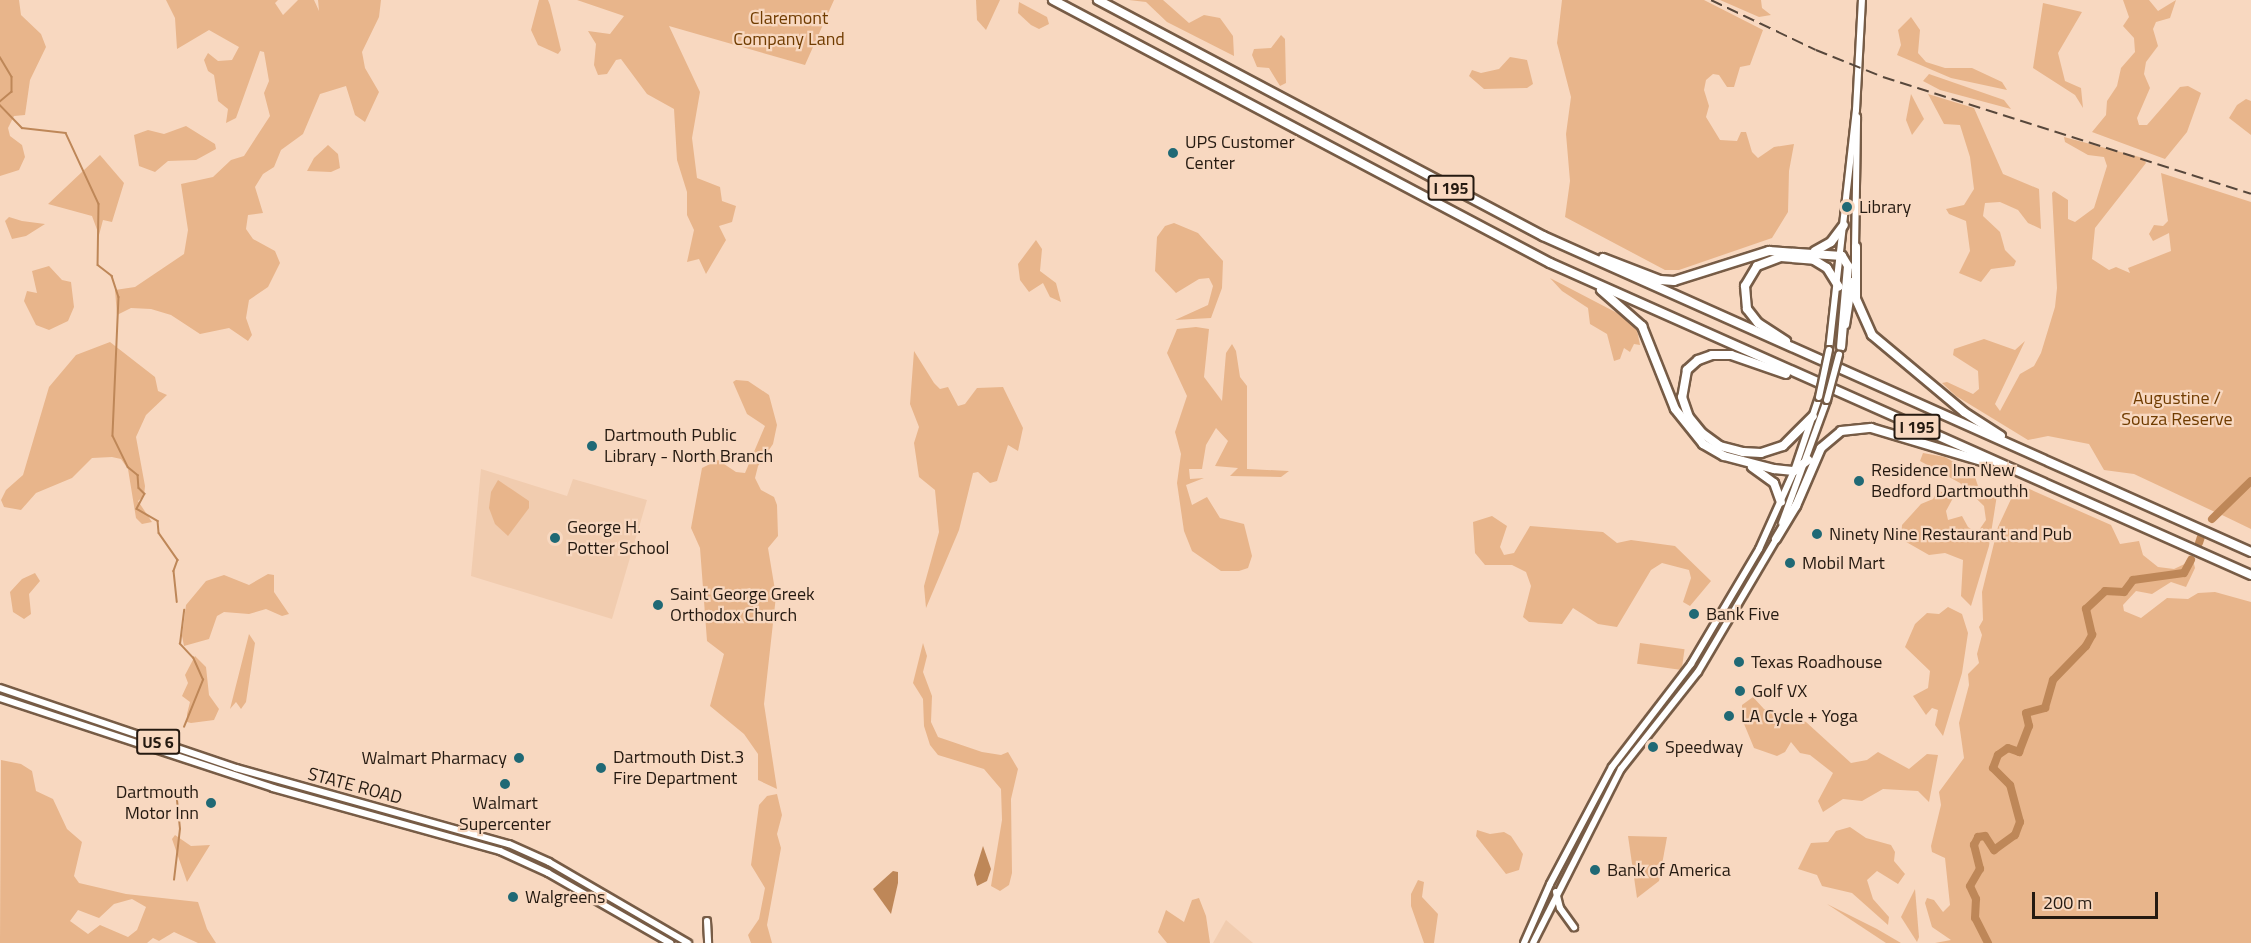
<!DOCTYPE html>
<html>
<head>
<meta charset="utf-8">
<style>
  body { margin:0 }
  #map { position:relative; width:2251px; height:943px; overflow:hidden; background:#f8d8c0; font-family:"Titillium Web",sans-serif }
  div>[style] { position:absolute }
  .built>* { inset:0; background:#f1ccaf }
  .green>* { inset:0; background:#e8b58b; transform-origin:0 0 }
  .water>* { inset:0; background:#be8758 }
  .stream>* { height:1.5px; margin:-0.75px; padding:0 0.75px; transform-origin:0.75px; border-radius:0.75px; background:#be8758 }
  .river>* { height:8px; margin:-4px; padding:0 4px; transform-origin:4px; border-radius:4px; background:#be8758 }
  .roads { filter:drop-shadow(2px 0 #775c46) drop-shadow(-2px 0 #775c46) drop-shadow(0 2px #775c46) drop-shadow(0 -2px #775c46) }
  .secondary>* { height:6px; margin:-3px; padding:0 3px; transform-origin:3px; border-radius:3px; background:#fff }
  .primary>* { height:6px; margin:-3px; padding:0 3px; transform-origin:3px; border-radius:3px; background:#fff }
  .motorway>* { height:8px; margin:-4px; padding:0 4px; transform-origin:4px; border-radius:4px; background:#fff }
  .rail>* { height:1.5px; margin-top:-0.75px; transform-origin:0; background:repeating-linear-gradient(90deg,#57473b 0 12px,transparent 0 18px) }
  .bridges { filter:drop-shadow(2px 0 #775c46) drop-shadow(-2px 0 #775c46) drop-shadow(0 2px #775c46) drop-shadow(0 -2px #775c46) }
  .secondary-bridge>* { height:6px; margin:-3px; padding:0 3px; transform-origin:3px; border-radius:3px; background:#fff }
  .dots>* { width:16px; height:16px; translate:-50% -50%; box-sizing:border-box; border:3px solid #f8d8c0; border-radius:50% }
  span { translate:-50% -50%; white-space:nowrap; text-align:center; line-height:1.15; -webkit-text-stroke:4.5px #f8d8c0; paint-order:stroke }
  .shield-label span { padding:2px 4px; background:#f8d8c0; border:2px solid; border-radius:4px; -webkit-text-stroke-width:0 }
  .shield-label { font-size:16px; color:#251a11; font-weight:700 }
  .park-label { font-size:18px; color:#703c00 }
  .poi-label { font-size:18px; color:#251a11 }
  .left { translate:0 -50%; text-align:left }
  .right { translate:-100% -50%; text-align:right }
  .street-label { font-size:18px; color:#251a11 }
  .scale { position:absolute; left:2032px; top:892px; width:126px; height:27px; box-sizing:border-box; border:3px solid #251a11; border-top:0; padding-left:8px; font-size:18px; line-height:21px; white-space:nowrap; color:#251a11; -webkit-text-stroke:4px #f8d8c0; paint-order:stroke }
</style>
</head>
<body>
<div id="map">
  <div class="built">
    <i style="clip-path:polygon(481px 469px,567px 496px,573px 479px,647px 500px,612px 619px,471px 576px)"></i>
    <i style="clip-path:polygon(1226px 920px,1253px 943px,1213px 943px)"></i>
  </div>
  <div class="green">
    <i style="clip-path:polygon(0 0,19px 0,21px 15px,41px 34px,46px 47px,30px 80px,25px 115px,14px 116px,8px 128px,10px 136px,22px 145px,25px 157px,19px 170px,0 176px)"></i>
    <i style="clip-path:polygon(166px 0,278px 0,275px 3px,283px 15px,298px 0,314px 0,319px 11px,318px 0,381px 0,379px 17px,362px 52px,365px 68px,379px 92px,365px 122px,355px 115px,346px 86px,320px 94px,303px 134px,281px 150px,274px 167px,263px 174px,255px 187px,263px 213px,248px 215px,246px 229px,253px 239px,275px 251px,280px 263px,268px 287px,249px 300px,246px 318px,252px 335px,248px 341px,229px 328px,200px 334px,171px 315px,151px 309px,131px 308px,117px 315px,115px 290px,135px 287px,184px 254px,188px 230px,181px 184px,213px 177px,231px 160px,244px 156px,270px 116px,264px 93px,269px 81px,264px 52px,260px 51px,236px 118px,226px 123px,228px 109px,218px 101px,214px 75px,208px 71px,204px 60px,208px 53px,218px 61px,232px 60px,239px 47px,209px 30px,177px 49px,175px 18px)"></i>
    <i style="clip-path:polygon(539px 0,548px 0,550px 5px,561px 50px,558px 54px,538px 45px,531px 30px)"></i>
    <i style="clip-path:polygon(577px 0,834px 0,805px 65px,669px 26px,700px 92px,692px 138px,697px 178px,720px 187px,722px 201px,736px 206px,732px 222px,719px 226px,726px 240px,706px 274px,699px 259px,687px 262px,694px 230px,687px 215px,687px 192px,677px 160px,674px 109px,647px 94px,621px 59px,616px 60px,607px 74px,598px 75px,594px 65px,596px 44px,588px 31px,610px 34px,624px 16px)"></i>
    <i style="clip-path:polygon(976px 0,1000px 0,986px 30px,977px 20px)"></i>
    <i style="clip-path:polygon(1129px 0,1163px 0,1189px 23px,1204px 15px,1220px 18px,1233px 36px,1234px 56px,1167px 22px,1146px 2px)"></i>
    <i style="clip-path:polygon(1562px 0,1704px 0,1763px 30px,1750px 65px,1740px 67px,1734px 87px,1727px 87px,1719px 75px,1713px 74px,1706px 80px,1704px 90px,1709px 106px,1706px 117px,1720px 140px,1737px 141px,1741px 132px,1746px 132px,1752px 152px,1758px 158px,1774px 147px,1794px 144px,1789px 171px,1788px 212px,1772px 238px,1679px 270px,1665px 270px,1565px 217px,1570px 181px,1566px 134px,1571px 97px,1557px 43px)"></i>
    <i style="clip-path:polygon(1720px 0,1761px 0,1762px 8px,1771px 15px,1759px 17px)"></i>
    <i style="clip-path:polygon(2123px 0,2149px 0,2158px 11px,2176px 0,2170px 18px,2156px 22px,2153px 29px,2158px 46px,2146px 62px,2144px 74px,2150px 88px,2137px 118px,2139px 125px,2147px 125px,2180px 87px,2188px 86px,2201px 93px,2187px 132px,2165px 159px,2092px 132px,2106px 115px,2107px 101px,2117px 86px,2121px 68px,2135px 52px,2134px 38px,2123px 26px,2129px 17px)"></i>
    <i style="clip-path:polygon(1019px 2px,1047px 17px,1049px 24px,1039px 29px,1031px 25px,1018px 13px)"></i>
    <i style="clip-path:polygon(2043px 3px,2082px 12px,2058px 53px,2065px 81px,2081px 88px,2083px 108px,2075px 95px,2033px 68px)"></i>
    <i style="clip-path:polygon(1911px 17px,1920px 30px,1918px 53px,1926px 62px,1945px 68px,1972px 68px,2002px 82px,2007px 90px,1951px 78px,1897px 55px,1901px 45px,1898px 30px)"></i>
    <i style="clip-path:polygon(1281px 35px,1285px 39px,1286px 83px,1280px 86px,1269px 68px,1257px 67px,1252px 55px,1254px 49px,1271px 48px)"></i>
    <i style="clip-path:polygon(1510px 57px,1527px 60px,1533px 84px,1527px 88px,1484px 89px,1469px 76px,1472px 70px,1481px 73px,1499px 69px)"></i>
    <i style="clip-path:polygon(1929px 74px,2004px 100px,2011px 109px,1940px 90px,1923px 81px)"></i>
    <i style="clip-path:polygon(1911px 94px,1924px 119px,1912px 135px,1906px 120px)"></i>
    <i style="clip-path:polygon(1928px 94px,1974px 108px,2003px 174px,2039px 189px,2041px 229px,2028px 223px,2018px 210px,2000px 202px,1985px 203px,1983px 216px,2000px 232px,2005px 250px,2016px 261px,2014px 266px,1991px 269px,1981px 282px,1959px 273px,1970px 251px,1966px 221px,1949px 214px,1946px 209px,1964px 205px,1974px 189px,1970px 157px,1960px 125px,1944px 124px)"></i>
    <i style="clip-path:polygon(2246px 99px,2251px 101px,2251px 135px,2229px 118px,2237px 105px)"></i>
    <i style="clip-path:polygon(186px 126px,215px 144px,216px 149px,196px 160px,168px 161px,155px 172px,139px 166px,134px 135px,148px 130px,164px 134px)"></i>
    <i style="clip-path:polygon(2064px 137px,2143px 158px,2146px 163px,2095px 228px,2092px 259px,2109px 270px,2116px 267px,2130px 273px,2128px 268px,2171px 251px,2169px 233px,2153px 241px,2149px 234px,2154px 225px,2163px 226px,2168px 221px,2161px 173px,2251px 202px,2251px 529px,2222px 515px,2208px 522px,2215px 512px,2134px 474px,2104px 470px,2089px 444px,2048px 436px,2028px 440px,1956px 396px,1942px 383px,1947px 382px,1973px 394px,1979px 389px,1978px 371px,1953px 355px,1954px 349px,1984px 339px,2015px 350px,2025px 341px,1995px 404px,2000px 411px,2020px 374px,2034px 366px,2041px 353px,2055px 307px,2057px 288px,2052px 193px,2054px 191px,2068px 200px,2068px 219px,2075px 222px,2094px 208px,2107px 166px,2104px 157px,2088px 155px,2065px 142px)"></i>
    <i style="clip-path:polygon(328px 145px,338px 154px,340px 168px,331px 172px,307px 171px,314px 158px)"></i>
    <i style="clip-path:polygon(100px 155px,124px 183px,112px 222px,103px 220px,99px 235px,92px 216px,48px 204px)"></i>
    <i style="clip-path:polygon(9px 217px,22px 221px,45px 224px,26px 236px,12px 239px,5px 221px)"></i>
    <i style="clip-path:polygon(1174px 223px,1198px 233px,1223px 261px,1222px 288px,1211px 318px,1175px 320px,1208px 305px,1213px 286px,1209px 278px,1199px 279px,1176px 293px,1155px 271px,1157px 237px,1165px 226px)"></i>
    <i style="clip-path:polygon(1036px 240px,1042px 249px,1040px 271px,1056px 283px,1061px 302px,1050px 297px,1043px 283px,1029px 292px,1020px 280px,1018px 264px)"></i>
    <i style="clip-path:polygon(49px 266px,62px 280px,71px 282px,74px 307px,68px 321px,49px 330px,36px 325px,24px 301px,27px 291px,37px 293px,32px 271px)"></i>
    <i style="clip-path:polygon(1550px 278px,1621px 315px,1637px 330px,1640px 345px,1634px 344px,1630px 352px,1624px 348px,1620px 359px,1614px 361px,1607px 334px,1590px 324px,1588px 308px,1562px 291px)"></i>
    <i style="clip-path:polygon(1196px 327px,1209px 329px,1204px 377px,1222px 401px,1226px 353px,1232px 344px,1236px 351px,1240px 377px,1247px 386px,1247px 469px,1289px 471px,1281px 477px,1230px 476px,1238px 468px,1215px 466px,1228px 441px,1216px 428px,1206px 445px,1202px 469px,1189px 469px,1190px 479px,1204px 478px,1186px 485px,1192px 505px,1207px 497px,1220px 518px,1244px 524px,1252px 556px,1248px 568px,1239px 571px,1221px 571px,1192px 551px,1184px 531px,1177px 483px,1181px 454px,1175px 432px,1187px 396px,1167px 353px,1177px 329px)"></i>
    <i style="clip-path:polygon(110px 342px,155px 377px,158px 391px,167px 395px,146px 415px,136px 437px,145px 486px,144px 496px,138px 501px,152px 522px,142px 524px,136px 518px,128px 469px,121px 459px,112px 457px,92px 458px,72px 478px,36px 493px,21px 510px,4px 507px,1px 500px,6px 490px,23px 475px,49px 387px,76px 355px)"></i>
    <i style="clip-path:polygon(914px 351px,934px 383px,940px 389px,948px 387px,958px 406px,965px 404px,977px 388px,1003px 387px,1023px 428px,1018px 451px,1008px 445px,997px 481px,990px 483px,978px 472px,973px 473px,959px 530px,926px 608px,924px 586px,939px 532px,935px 490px,919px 477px,914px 443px,919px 427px,910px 404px)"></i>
    <i style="clip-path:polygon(736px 380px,748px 381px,769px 395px,777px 425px,773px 444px,758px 466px,755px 478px,761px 490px,774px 497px,777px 505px,778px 536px,768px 548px,776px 596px,764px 704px,777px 789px,758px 780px,758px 754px,744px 734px,710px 706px,724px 654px,707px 641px,700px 548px,691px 528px,702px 468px,718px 460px,736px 472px,745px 473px,765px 426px,747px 414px,733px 382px)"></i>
    <i style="clip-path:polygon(1923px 453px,1945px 457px,1974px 474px,1979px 489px,1997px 495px,1989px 546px,1971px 606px,1961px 596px,1963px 560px,1945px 553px,1929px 555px,1901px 539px,1902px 525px,1921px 504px,1933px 499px,1938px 490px,1953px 498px,1946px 511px,1948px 520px,1962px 516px,1968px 527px,1977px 533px,1986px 520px,1984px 506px,1960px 483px,1920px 461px)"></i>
    <i style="clip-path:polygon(498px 480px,529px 501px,529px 508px,508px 536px,495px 524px,489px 508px,491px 492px)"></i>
    <i style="clip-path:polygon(2018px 484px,2111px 525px,2120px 544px,2139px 541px,2143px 555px,2158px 567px,2174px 569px,2193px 560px,2195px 568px,2186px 587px,2171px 582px,2152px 594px,2136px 591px,2123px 605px,2124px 611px,2141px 618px,2167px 598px,2188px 599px,2198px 593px,2215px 592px,2251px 602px,2251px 943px,1935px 943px,1951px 940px,1932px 927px,1925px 903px,1927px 898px,1934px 900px,1943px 912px,1950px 905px,1945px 858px,1932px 852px,1931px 846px,1941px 805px,1939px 792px,1964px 758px,1959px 723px,1969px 685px,1968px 674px,1979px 663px,1977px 654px,1982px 635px,1979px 627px,1983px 620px,1982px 592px,1998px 527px)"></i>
    <i style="clip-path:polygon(1492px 516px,1507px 526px,1500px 547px,1504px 555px,1514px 553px,1530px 526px,1603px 532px,1617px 543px,1631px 540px,1675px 546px,1711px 581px,1690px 606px,1683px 602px,1691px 578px,1689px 570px,1662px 563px,1651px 570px,1617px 627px,1598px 624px,1573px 608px,1562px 624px,1529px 622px,1523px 617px,1531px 586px,1526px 572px,1512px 565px,1485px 565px,1475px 553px,1473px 522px)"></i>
    <i style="clip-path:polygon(35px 573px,40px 581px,29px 594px,31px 614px,24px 619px,13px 612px,10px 592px,22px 579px)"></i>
    <i style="clip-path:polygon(268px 574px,274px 575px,274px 592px,289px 614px,282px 616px,266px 609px,249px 614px,224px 612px,217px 616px,209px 639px,184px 646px,182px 636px,186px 605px,206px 581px,224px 575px,249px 585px)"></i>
    <i style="clip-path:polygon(1948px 607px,1962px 614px,1968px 633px,1962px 673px,1943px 736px,1935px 725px,1938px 710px,1932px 708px,1926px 715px,1913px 696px,1928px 688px,1930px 671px,1905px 647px,1915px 624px,1927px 613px,1939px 614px)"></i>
    <i style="clip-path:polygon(249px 634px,255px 643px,246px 702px,241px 709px,236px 702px,230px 709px)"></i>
    <i style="clip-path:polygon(923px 643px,927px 656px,923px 672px,932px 696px,931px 722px,938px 737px,982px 752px,1001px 755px,1008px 752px,1018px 769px,1011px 799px,1012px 873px,1009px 885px,1000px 891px,991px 886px,1002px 820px,1001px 789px,984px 769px,938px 755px,930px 745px,924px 726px,923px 699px,913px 683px)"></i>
    <i style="left:1640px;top:643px;width:45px;height:21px;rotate:8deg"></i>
    <i style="clip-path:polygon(195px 656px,206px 667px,209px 695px,219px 709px,214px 720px,191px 723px,187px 722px,187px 714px,190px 702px,182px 696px,188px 683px,185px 675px)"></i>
    <i style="clip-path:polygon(1753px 697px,1764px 709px,1806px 722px,1851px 763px,1867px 760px,1878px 752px,1909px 769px,1927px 754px,1938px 755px,1929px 802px,1918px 791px,1883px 789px,1862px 801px,1843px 799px,1823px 812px,1818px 801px,1833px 773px,1810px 755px,1800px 753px,1791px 742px,1785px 752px,1777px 756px,1754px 748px,1742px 719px,1742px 705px)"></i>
    <i style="clip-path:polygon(evenodd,1px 760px,21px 764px,32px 771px,36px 791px,53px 799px,67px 829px,82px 842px,74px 876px,79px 883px,126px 894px,198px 902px,207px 929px,216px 943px,198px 943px,174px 932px,159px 941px,153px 938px,147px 943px,0 943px,1px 760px,132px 899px,146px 907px,137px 930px,128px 937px,100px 925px,88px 934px,70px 921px,78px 910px,99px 918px,114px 904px,132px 899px)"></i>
    <i style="clip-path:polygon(777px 794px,782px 815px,777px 834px,781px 848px,767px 925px,772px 943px,751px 943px,748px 935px,759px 919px,765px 888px,751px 865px,759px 805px,767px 796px)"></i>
    <i style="clip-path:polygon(1850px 827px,1866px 838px,1891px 845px,1895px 852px,1894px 861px,1905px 874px,1898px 884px,1877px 871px,1867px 880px,1873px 899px,1889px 917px,1888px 925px,1852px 893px,1822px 886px,1817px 875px,1798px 869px,1811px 843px,1828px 842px,1836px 831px)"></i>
    <i style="clip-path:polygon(1477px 830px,1490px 834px,1504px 832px,1511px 836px,1523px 854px,1519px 870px,1506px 874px,1476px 836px)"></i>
    <i style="clip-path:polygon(175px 835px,191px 846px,210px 845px,187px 882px,172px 839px)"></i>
    <i style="clip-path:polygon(1628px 836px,1667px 837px,1659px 881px,1637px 898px)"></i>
    <i style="clip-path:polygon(1418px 880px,1424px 882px,1422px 897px,1438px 914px,1434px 943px,1424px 943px,1411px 906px,1411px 894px)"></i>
    <i style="clip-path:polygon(1915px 889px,1919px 937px,1917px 942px,1901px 917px)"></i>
    <i style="clip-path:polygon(1199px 898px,1206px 916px,1210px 943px,1167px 943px,1158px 932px,1166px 910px,1184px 922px,1192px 900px)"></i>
    <i style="clip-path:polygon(1827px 904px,1877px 929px,1901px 943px,1886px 943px)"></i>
  </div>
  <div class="water">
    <i style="clip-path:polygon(983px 846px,991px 869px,987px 881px,977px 886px,974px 875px)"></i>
    <i style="clip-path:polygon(893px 871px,898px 872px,898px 883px,891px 914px,873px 889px)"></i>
  </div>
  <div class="stream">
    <i style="left:0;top:57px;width:23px;rotate:59deg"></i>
    <i style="left:12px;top:77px;width:15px;rotate:90deg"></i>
    <i style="left:12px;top:92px;width:16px;rotate:140deg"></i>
    <i style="left:0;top:105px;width:32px;rotate:46deg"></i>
    <i style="left:22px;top:128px;width:44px;rotate:6.5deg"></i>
    <i style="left:66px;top:133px;width:78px;rotate:65.1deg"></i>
    <i style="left:99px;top:204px;width:61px;rotate:90.9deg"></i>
    <i style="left:98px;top:265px;width:18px;rotate:38deg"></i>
    <i style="left:112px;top:276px;width:22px;rotate:72deg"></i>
    <i style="left:119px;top:297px;width:139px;rotate:92.5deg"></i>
    <i style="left:113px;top:436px;width:34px;rotate:64deg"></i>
    <i style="left:128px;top:467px;width:13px;rotate:39deg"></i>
    <i style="left:138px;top:475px;width:13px;rotate:86deg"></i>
    <i style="left:139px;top:488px;width:8px;rotate:45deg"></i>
    <i style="left:145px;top:494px;width:17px;rotate:118deg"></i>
    <i style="left:137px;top:509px;width:24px;rotate:30deg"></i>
    <i style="left:158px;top:521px;width:12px;rotate:85deg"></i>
    <i style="left:159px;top:533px;width:33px;rotate:55deg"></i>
    <i style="left:178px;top:560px;width:12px;rotate:110deg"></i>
    <i style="left:174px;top:571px;width:31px;rotate:84deg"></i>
    <i style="left:184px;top:727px;width:51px;rotate:-68deg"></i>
    <i style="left:203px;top:680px;width:24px;rotate:-114deg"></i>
    <i style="left:193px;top:658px;width:19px;rotate:-133deg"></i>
    <i style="left:180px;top:644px;width:34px;rotate:-83deg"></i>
    <i style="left:174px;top:880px;width:51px;rotate:-83.3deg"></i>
    <i style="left:180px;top:829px;width:36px;rotate:-96deg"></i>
  </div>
  <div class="river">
    <i style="left:2212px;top:519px;width:54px;rotate:-44.3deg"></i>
    <i style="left:2199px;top:543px;width:6px;rotate:-72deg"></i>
    <i style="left:1988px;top:943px;width:28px;rotate:-117deg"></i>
    <i style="left:1975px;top:918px;width:19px;rotate:-87deg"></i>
    <i style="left:1976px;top:899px;width:14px;rotate:-115deg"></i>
    <i style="left:1970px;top:886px;width:20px;rotate:-60deg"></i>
    <i style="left:1980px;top:869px;width:25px;rotate:-104deg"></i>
    <i style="left:1974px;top:845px;width:9px;rotate:-63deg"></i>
    <i style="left:1978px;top:837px;width:7px;rotate:-8deg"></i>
    <i style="left:1985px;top:836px;width:17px;rotate:57deg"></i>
    <i style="left:1994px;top:850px;width:26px;rotate:-36deg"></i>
    <i style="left:2015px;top:835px;width:14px;rotate:-69deg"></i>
    <i style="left:2020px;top:822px;width:38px;rotate:-105deg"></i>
    <i style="left:2010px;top:785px;width:24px;rotate:-135deg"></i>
    <i style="left:1993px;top:768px;width:14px;rotate:-69deg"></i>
    <i style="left:1998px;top:755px;width:12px;rotate:-35deg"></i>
    <i style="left:2008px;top:748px;width:12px;rotate:20deg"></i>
    <i style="left:2019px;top:752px;width:28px;rotate:-69deg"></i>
    <i style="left:2029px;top:726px;width:13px;rotate:-103deg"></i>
    <i style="left:2026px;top:713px;width:20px;rotate:-15deg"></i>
    <i style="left:2045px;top:708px;width:29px;rotate:-74deg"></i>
    <i style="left:2053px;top:680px;width:47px;rotate:-45.9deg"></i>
    <i style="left:2086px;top:646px;width:13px;rotate:-61deg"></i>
    <i style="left:2092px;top:635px;width:27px;rotate:-103deg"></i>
    <i style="left:2086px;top:609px;width:26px;rotate:-43deg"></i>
    <i style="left:2105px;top:591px;width:19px;rotate:3deg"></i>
    <i style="left:2124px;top:592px;width:15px;rotate:-53deg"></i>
    <i style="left:2133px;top:580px;width:51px;rotate:-7.8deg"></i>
    <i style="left:2184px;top:573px;width:15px;rotate:-62deg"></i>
  </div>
  <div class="roads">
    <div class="secondary">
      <i style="left:1855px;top:250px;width:133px;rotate:-89.1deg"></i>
      <i style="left:1846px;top:325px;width:45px;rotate:-81deg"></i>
      <i style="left:1829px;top:350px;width:242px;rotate:-83.6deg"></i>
      <i style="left:1856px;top:110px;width:110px;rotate:-86.9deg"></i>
      <i style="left:1782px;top:523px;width:131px;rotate:-69.9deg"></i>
      <i style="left:1556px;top:892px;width:16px;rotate:76deg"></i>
      <i style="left:1560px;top:908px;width:24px;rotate:54deg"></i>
      <i style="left:1524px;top:943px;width:64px;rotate:-66.2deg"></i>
      <i style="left:1550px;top:884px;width:132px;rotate:-62.1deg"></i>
      <i style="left:1612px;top:767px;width:130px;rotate:-52.5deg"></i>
      <i style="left:1691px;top:664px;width:134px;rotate:-59.4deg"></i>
      <i style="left:1759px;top:549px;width:85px;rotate:-65.8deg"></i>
      <i style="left:1794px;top:471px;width:78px;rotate:-71.3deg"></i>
      <i style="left:1533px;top:943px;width:195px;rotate:-63.2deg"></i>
      <i style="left:1621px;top:769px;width:124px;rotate:-51.6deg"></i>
      <i style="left:1698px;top:672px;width:158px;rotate:-59.5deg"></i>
    </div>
    <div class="primary">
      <i style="left:0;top:688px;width:249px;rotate:18.7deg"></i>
      <i style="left:236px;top:768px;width:283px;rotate:15.6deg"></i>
      <i style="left:509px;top:844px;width:44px;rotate:24.2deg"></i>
      <i style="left:549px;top:862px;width:161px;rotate:30.2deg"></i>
      <i style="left:0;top:698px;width:287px;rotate:18.2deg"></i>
      <i style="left:273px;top:788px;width:236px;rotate:15.5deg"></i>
      <i style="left:500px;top:851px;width:53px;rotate:24.6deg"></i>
      <i style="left:548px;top:873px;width:141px;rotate:29.8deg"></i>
      <i style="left:707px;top:921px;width:22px;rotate:87deg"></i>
    </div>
    <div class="motorway">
      <i style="left:1053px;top:0;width:562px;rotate:27.89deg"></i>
      <i style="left:1550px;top:263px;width:767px;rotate:23.99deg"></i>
      <i style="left:1098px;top:0;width:504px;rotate:27.94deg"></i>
      <i style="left:1543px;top:236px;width:775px;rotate:24.05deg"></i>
      <i style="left:1856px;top:247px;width:52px;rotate:90deg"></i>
      <i style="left:1856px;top:299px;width:39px;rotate:66deg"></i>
      <i style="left:1872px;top:335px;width:120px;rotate:39.9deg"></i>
      <i style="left:1964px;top:412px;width:44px;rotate:33deg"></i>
      <i style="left:1815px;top:251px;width:18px;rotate:-29deg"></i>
      <i style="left:1831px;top:242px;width:21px;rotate:-53deg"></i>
      <i style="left:1603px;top:258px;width:61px;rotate:21.1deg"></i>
      <i style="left:1660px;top:280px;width:14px;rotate:4deg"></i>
      <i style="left:1674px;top:281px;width:100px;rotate:-17.5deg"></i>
      <i style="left:1769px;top:251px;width:73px;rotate:3.9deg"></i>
      <i style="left:1842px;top:256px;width:12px;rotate:59deg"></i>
      <i style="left:1848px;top:266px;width:81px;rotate:94.9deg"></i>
      <i style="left:1601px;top:290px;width:55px;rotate:41.3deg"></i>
      <i style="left:1642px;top:326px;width:89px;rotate:68.3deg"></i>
      <i style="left:1675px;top:409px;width:45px;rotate:51.3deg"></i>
      <i style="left:1703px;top:444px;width:24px;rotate:30deg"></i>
      <i style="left:1724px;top:456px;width:52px;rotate:14.6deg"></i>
      <i style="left:1774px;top:469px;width:20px;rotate:6deg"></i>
      <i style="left:1794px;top:471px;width:18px;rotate:-38deg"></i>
      <i style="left:1786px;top:341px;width:33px;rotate:-147deg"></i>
      <i style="left:1758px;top:323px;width:18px;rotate:-128deg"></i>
      <i style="left:1747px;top:309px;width:23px;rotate:-95deg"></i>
      <i style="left:1745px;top:286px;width:23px;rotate:-59deg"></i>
      <i style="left:1757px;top:266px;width:26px;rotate:-21deg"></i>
      <i style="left:1781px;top:257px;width:33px;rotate:5deg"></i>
      <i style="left:1814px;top:260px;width:15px;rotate:32deg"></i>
      <i style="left:1827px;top:268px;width:22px;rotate:58deg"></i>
      <i style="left:1786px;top:374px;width:58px;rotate:-160.9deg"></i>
      <i style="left:1731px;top:355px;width:19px;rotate:180deg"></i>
      <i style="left:1712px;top:355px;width:15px;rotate:160deg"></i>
      <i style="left:1698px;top:360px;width:15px;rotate:138deg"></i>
      <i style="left:1687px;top:370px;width:27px;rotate:100deg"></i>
      <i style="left:1682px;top:397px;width:21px;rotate:71deg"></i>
      <i style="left:1689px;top:417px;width:21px;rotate:51deg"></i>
      <i style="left:1702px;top:433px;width:22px;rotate:36deg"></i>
      <i style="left:1720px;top:446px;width:24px;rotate:15deg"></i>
      <i style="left:1743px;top:452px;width:18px;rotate:3deg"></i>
      <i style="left:1761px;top:453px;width:23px;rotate:-18deg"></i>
      <i style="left:1783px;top:446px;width:42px;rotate:-45deg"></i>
      <i style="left:1752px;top:467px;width:27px;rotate:36deg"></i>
      <i style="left:1774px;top:483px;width:20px;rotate:70deg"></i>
      <i style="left:1776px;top:539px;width:39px;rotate:-59deg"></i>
      <i style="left:1796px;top:506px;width:63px;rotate:-66.7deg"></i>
      <i style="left:1821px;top:448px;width:26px;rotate:-40deg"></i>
      <i style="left:1841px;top:431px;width:30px;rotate:-6deg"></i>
      <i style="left:1871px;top:428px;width:116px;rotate:16.6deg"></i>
    </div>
  </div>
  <div class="rail">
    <i style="left:1711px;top:0;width:116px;rotate:25.5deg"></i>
    <i style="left:1816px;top:50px;width:72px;rotate:21.9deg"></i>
    <i style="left:1883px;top:77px;width:386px;rotate:17.6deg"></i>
  </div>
  <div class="bridges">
    <div class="secondary-bridge">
      <i style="left:1819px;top:397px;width:48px;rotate:-78deg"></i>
      <i style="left:1827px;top:400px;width:47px;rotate:-75.1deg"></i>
    </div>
  </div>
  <div class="dots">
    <i style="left:1173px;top:153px;background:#206975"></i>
    <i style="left:1847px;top:207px;background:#206975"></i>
    <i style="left:592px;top:446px;background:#206975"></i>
    <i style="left:1859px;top:481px;background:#206975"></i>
    <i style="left:1817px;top:534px;background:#206975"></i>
    <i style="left:555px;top:538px;background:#206975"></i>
    <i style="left:1790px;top:563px;background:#206975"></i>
    <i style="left:658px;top:605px;background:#206975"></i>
    <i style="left:1694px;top:614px;background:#206975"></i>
    <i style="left:1739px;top:662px;background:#206975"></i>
    <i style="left:1740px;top:691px;background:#206975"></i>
    <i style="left:1729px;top:716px;background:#206975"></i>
    <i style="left:1653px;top:747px;background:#206975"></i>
    <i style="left:519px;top:758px;background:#206975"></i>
    <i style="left:601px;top:768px;background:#206975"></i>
    <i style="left:505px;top:784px;background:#206975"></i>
    <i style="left:211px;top:803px;background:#206975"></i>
    <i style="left:1595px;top:870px;background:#206975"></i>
    <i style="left:513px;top:897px;background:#206975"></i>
  </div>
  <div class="shield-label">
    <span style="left:1451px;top:188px">I 195</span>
    <span style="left:1917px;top:427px">I 195</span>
    <span style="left:158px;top:742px">US 6</span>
  </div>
  <div class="park-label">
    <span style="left:789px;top:29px">Claremont<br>Company Land</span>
    <span style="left:2177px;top:409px">Augustine /<br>Souza Reserve</span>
  </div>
  <div class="poi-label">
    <span class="left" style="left:1185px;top:153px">UPS Customer<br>Center</span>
    <span class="left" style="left:1859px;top:207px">Library</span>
    <span class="left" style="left:604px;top:446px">Dartmouth Public<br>Library - North Branch</span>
    <span class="left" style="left:1871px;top:481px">Residence Inn New<br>Bedford Dartmouthh</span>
    <span class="left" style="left:567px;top:538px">George H.<br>Potter School</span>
    <span class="left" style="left:1829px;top:534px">Ninety Nine Restaurant and Pub</span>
    <span class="left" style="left:1802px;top:563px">Mobil Mart</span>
    <span class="left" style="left:670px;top:605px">Saint George Greek<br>Orthodox Church</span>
    <span class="left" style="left:1706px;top:614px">Bank Five</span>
    <span class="left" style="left:1751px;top:662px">Texas Roadhouse</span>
    <span class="left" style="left:1752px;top:691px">Golf VX</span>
    <span class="left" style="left:1741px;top:716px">LA Cycle + Yoga</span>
    <span class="left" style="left:1665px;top:747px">Speedway</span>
    <span class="right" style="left:507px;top:758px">Walmart Pharmacy</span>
    <span class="left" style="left:613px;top:768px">Dartmouth Dist.3<br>Fire Department</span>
    <span class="right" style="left:199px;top:803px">Dartmouth<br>Motor Inn</span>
    <span style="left:505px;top:814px">Walmart<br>Supercenter</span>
    <span class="left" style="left:1607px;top:870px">Bank of America</span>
    <span class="left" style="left:525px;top:897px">Walgreens</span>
  </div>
  <div class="street-label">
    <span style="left:355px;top:786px;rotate:15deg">STATE ROAD</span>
  </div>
  <div class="scale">200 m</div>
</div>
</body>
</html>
